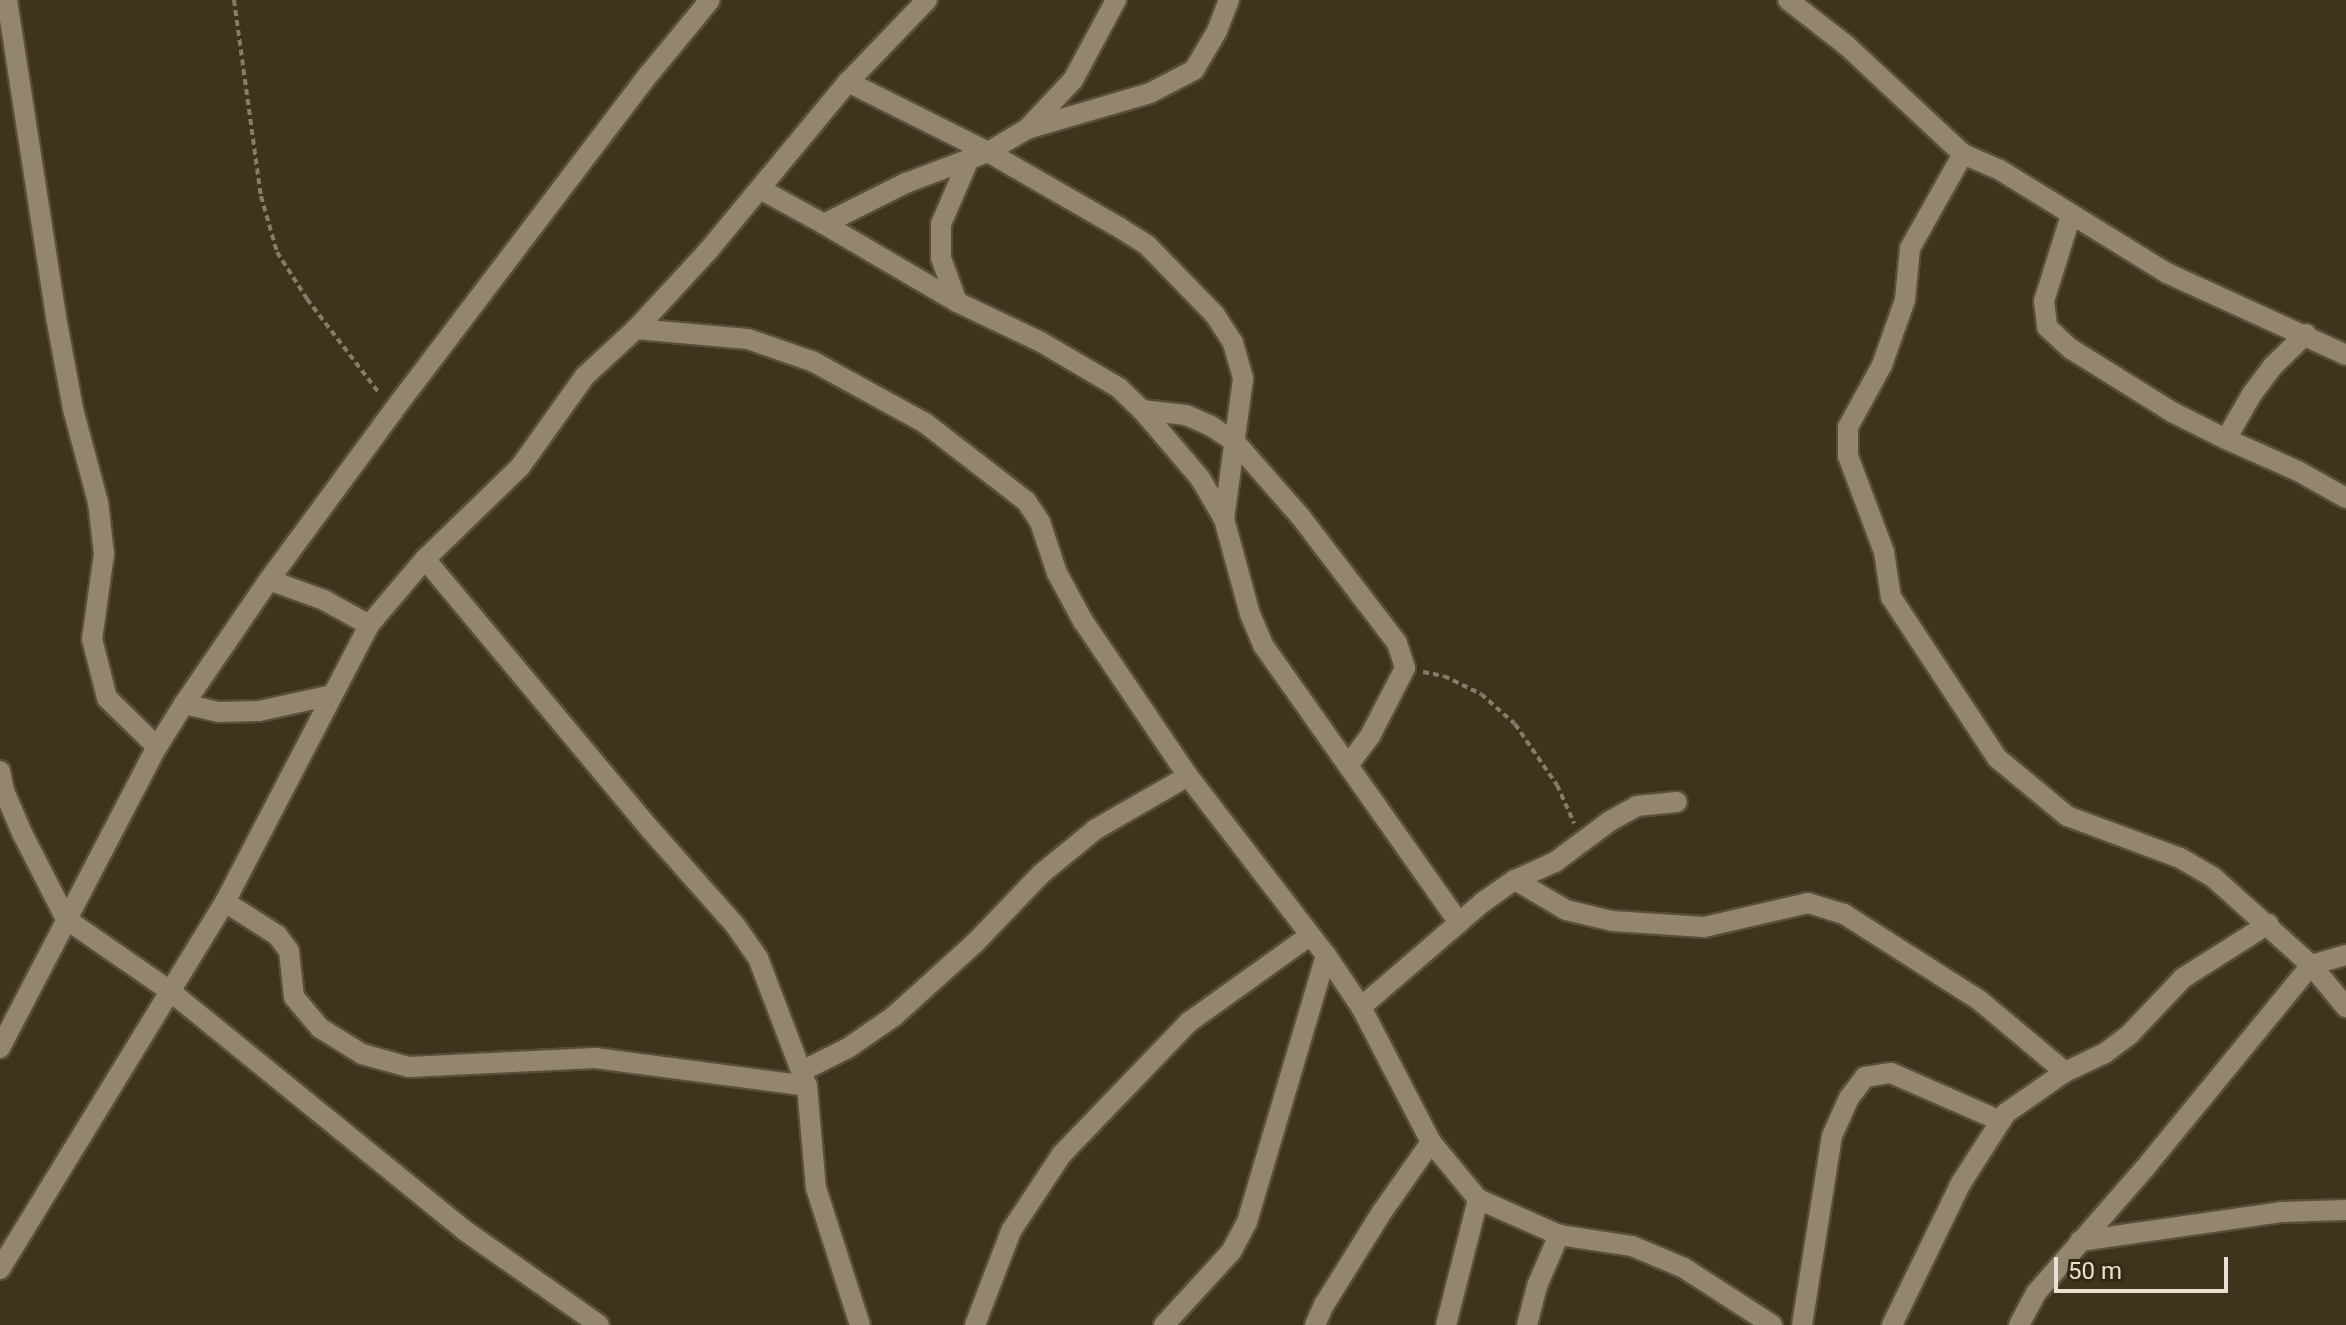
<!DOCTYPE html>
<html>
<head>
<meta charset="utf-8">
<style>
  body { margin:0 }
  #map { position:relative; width:2346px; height:1325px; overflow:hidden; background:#3f331c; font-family:Roboto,sans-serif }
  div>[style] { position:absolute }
  .path>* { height:4px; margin-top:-2px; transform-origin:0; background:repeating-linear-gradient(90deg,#867c68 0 6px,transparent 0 10px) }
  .roads { filter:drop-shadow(2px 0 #584e3a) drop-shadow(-2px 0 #584e3a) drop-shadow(0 2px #584e3a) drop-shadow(0 -2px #584e3a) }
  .minor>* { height:20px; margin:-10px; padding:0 10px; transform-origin:10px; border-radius:10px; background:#94866d }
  span { translate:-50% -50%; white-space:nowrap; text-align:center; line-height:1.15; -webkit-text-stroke:8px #342912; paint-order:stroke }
  .scale { position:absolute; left:2054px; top:1257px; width:174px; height:36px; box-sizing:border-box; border:4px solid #e8e1d3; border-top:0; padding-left:10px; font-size:24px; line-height:28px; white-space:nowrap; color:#e8e1d3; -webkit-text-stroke:6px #342912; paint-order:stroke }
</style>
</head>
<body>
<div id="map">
  <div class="path">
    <i style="left:234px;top:0;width:198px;rotate:82.2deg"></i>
    <i style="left:261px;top:196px;width:58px;rotate:74.1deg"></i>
    <i style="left:277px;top:252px;width:56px;rotate:57.4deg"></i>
    <i style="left:307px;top:299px;width:120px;rotate:52.5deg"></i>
    <i style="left:1423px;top:672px;width:21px;rotate:11deg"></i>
    <i style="left:1444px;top:676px;width:41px;rotate:25.9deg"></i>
    <i style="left:1481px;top:694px;width:45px;rotate:41.4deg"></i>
    <i style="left:1515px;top:724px;width:74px;rotate:55.5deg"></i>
    <i style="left:1557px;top:785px;width:42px;rotate:65.9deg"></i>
  </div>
  <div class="roads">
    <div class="minor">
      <i style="left:7px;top:0;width:321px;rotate:81.2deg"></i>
      <i style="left:56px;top:317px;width:94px;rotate:79.5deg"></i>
      <i style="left:73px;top:409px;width:96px;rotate:75deg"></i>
      <i style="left:98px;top:502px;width:52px;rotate:83.4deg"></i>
      <i style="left:104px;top:554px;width:86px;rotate:98deg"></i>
      <i style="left:92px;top:639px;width:61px;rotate:75.7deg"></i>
      <i style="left:107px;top:698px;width:70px;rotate:44.4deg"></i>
      <i style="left:1788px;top:0;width:73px;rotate:37.8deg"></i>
      <i style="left:1846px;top:45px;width:160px;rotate:43deg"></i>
      <i style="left:1963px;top:154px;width:40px;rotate:23.4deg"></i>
      <i style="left:2000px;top:170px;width:196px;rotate:31.7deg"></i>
      <i style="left:2167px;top:273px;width:197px;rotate:24.6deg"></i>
      <i style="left:848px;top:82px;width:157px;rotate:26.6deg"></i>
      <i style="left:988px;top:152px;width:152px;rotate:29.9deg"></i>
      <i style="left:1120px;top:228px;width:32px;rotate:32deg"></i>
      <i style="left:1147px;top:245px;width:98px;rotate:45.8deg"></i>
      <i style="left:1215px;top:315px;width:33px;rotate:57deg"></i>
      <i style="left:1233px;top:343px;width:37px;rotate:74deg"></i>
      <i style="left:1243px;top:379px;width:141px;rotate:97.7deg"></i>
      <i style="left:1027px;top:129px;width:128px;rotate:-16.3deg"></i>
      <i style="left:1150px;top:93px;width:50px;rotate:-27.6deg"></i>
      <i style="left:1194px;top:70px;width:45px;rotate:-59.5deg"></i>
      <i style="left:1217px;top:31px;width:33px;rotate:-69deg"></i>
      <i style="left:1963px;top:154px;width:108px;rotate:119.4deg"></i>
      <i style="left:1910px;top:248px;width:52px;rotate:95.5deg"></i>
      <i style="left:1905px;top:300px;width:69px;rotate:109.5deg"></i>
      <i style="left:1882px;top:365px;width:71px;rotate:118.7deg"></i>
      <i style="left:1848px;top:427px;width:29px;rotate:90deg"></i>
      <i style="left:1848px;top:456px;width:103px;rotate:69.4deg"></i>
      <i style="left:1884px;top:552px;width:46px;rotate:81.2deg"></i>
      <i style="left:1891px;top:597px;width:193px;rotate:56.6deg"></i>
      <i style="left:1997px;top:758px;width:91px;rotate:39.6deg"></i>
      <i style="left:2067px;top:816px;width:121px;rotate:20.4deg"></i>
      <i style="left:2180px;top:858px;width:39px;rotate:30deg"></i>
      <i style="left:2214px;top:878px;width:130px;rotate:41.9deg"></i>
      <i style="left:2311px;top:965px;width:55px;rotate:50.2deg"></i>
      <i style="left:760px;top:189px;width:73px;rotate:28.7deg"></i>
      <i style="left:824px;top:224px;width:92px;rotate:-26.6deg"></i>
      <i style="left:906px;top:183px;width:88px;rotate:-20.7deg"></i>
      <i style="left:988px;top:152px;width:45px;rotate:-30.5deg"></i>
      <i style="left:1027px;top:129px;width:67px;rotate:-46.8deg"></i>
      <i style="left:1073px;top:80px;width:91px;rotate:-61.7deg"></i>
      <i style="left:2071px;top:215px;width:90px;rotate:107.4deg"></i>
      <i style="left:2044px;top:301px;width:26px;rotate:83deg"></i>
      <i style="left:2047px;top:327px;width:33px;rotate:43deg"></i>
      <i style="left:2071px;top:349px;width:121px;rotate:31.9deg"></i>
      <i style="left:2174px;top:413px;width:58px;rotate:26.6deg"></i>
      <i style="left:824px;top:224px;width:154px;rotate:30.4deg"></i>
      <i style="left:957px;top:302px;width:93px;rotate:25.5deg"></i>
      <i style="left:1041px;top:342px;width:91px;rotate:30.5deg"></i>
      <i style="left:1119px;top:388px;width:32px;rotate:44deg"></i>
      <i style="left:1142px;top:410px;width:89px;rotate:49.5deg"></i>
      <i style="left:1200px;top:478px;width:48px;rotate:59.7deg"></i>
      <i style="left:1224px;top:519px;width:98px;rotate:74.7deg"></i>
      <i style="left:1250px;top:614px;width:34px;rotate:67deg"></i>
      <i style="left:1263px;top:645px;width:340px;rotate:54.8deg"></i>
      <i style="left:957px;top:302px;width:47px;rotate:-110deg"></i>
      <i style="left:941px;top:258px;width:34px;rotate:-90deg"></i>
      <i style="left:941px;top:224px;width:71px;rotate:-66.7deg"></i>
      <i style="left:636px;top:329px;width:112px;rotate:5.1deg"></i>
      <i style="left:748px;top:339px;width:70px;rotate:19.2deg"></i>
      <i style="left:814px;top:362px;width:127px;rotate:28.8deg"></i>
      <i style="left:925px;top:423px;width:128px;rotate:37.7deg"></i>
      <i style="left:1026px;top:501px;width:25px;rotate:56deg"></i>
      <i style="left:1040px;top:522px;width:54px;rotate:71.6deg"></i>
      <i style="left:1057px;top:573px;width:55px;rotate:61.6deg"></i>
      <i style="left:1083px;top:621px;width:187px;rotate:55.9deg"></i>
      <i style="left:1188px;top:776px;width:226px;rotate:52.4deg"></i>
      <i style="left:1326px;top:955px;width:63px;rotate:56.1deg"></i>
      <i style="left:1361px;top:1007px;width:152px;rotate:62.6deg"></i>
      <i style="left:1431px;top:1142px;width:74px;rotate:50.5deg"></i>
      <i style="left:1478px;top:1199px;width:89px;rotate:24deg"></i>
      <i style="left:1559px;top:1235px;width:74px;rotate:8.6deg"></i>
      <i style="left:1632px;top:1246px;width:56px;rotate:22.9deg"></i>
      <i style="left:1684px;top:1268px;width:105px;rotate:32.9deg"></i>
      <i style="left:2306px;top:334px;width:46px;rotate:135.9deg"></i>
      <i style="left:2273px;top:366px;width:35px;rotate:127deg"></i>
      <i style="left:2252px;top:394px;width:52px;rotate:120deg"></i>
      <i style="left:2226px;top:439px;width:79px;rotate:24deg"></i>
      <i style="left:2298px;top:471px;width:55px;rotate:29.4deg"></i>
      <i style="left:1142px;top:410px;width:44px;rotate:6.5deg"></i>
      <i style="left:1186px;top:415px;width:27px;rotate:24deg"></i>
      <i style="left:1211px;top:426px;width:30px;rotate:34deg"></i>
      <i style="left:1236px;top:443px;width:97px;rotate:48.8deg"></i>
      <i style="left:1300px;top:516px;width:160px;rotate:52.6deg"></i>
      <i style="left:1397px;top:643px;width:26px;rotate:72deg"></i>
      <i style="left:1405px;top:668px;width:76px;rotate:117.2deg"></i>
      <i style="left:1370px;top:736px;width:35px;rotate:127deg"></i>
      <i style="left:425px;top:559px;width:351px;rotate:50.2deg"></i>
      <i style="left:650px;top:829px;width:128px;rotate:48.5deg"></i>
      <i style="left:735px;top:925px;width:40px;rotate:55.1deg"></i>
      <i style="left:758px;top:958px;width:137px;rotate:69.1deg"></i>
      <i style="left:807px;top:1086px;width:102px;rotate:85deg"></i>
      <i style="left:816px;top:1188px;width:144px;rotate:72.2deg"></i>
      <i style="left:269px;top:580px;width:59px;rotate:20deg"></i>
      <i style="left:324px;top:600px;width:51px;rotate:29.1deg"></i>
      <i style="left:184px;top:704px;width:35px;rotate:13deg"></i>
      <i style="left:218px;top:712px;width:41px;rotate:-1.4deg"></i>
      <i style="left:259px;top:711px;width:75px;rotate:-12.4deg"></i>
      <i style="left:0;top:771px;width:20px;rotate:79deg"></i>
      <i style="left:4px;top:791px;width:46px;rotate:66.8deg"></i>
      <i style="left:22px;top:833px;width:97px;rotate:62.9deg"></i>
      <i style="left:66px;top:919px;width:126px;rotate:34.7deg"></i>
      <i style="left:170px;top:991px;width:379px;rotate:39.1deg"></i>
      <i style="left:464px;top:1230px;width:165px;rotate:35.1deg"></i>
      <i style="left:1515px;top:880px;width:59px;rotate:30.5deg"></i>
      <i style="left:1566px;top:910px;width:47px;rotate:13.4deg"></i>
      <i style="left:1612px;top:921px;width:92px;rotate:3.7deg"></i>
      <i style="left:1704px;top:927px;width:107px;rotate:-13deg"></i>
      <i style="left:1808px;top:903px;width:38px;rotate:17deg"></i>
      <i style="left:1844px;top:914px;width:160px;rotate:32.5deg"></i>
      <i style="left:1979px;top:1000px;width:112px;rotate:39.9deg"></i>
      <i style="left:225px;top:902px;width:62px;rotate:32.4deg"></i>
      <i style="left:277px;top:935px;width:20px;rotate:53deg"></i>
      <i style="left:289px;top:951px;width:46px;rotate:83.8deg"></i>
      <i style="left:294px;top:997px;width:40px;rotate:50deg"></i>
      <i style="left:320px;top:1028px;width:49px;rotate:31.8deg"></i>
      <i style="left:362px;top:1054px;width:49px;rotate:15.5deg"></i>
      <i style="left:409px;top:1067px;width:186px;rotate:-2.8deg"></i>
      <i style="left:595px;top:1058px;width:214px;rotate:7.5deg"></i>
      <i style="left:1361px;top:1007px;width:161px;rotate:-40.7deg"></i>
      <i style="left:1483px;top:902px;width:39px;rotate:-35deg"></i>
      <i style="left:1515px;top:880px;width:44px;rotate:-24.2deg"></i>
      <i style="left:1555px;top:862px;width:69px;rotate:-36.7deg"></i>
      <i style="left:1610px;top:821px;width:31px;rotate:-29deg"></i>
      <i style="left:1637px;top:806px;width:40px;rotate:-5.7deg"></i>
      <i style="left:0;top:1048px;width:339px;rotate:-62.5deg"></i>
      <i style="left:157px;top:747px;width:51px;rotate:-57.9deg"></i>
      <i style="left:184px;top:704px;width:150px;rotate:-55.6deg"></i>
      <i style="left:269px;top:580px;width:210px;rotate:-53.7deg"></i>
      <i style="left:393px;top:411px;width:425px;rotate:-52.8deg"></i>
      <i style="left:650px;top:73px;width:94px;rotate:-50.6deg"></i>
      <i style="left:802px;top:1071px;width:51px;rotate:-26.6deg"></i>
      <i style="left:848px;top:1048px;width:55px;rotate:-34.6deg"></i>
      <i style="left:893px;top:1017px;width:110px;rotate:-42.1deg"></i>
      <i style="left:975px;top:943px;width:95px;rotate:-46.3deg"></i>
      <i style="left:1041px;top:874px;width:71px;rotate:-39.3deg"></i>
      <i style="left:1096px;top:829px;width:106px;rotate:-29.9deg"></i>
      <i style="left:2080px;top:1241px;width:203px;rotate:-8.2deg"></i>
      <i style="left:2281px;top:1212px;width:65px;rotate:-1.8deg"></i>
      <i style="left:0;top:1269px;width:430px;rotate:-58.5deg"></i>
      <i style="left:225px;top:902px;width:312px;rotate:-62.5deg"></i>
      <i style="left:369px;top:625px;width:87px;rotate:-49.7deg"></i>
      <i style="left:425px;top:559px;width:132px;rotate:-44.1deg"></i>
      <i style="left:520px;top:467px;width:112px;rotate:-54.5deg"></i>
      <i style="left:585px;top:376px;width:69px;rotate:-42.7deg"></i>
      <i style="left:636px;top:329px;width:106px;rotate:-47.3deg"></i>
      <i style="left:708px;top:251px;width:219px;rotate:-50.4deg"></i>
      <i style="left:848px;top:82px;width:114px;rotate:-46.1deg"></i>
      <i style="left:975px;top:1325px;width:101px;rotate:-69deg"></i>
      <i style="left:1011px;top:1231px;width:92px;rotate:-56.5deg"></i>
      <i style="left:1062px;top:1154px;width:183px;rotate:-46.1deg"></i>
      <i style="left:1189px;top:1022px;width:148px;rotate:-35.6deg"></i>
      <i style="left:1164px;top:1325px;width:99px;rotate:-47.5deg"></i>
      <i style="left:1231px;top:1252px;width:34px;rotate:-62deg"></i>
      <i style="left:1247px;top:1222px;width:278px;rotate:-73.5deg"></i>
      <i style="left:1315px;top:1325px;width:22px;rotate:-66deg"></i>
      <i style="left:1324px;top:1305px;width:110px;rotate:-58.1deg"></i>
      <i style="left:1382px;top:1212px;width:85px;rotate:-55deg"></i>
      <i style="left:1446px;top:1325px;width:130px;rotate:-75.7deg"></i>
      <i style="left:1527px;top:1325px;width:40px;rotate:-75.6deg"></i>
      <i style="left:1537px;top:1286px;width:56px;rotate:-66.7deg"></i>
      <i style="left:1802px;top:1325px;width:191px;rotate:-81deg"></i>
      <i style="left:1832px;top:1136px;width:42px;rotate:-65.9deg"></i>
      <i style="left:1849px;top:1098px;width:26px;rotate:-53deg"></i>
      <i style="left:1865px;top:1077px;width:26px;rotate:-9deg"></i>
      <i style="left:1891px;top:1073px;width:120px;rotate:23.6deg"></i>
      <i style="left:1892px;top:1325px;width:158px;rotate:-64.1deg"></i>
      <i style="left:1961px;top:1183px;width:83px;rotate:-57.3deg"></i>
      <i style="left:2006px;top:1113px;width:72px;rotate:-34.8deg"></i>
      <i style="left:2065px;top:1072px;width:44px;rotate:-25.4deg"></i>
      <i style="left:2105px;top:1053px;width:30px;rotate:-37deg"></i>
      <i style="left:2129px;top:1035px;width:79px;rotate:-46.5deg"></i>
      <i style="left:2183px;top:978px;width:101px;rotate:-32.4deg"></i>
      <i style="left:2019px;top:1325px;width:36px;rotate:-62deg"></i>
      <i style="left:2036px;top:1293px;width:166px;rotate:-48.9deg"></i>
      <i style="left:2145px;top:1168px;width:262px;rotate:-50.7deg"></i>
      <i style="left:2311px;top:965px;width:36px;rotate:-16deg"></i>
    </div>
  </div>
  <div class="scale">50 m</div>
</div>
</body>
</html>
